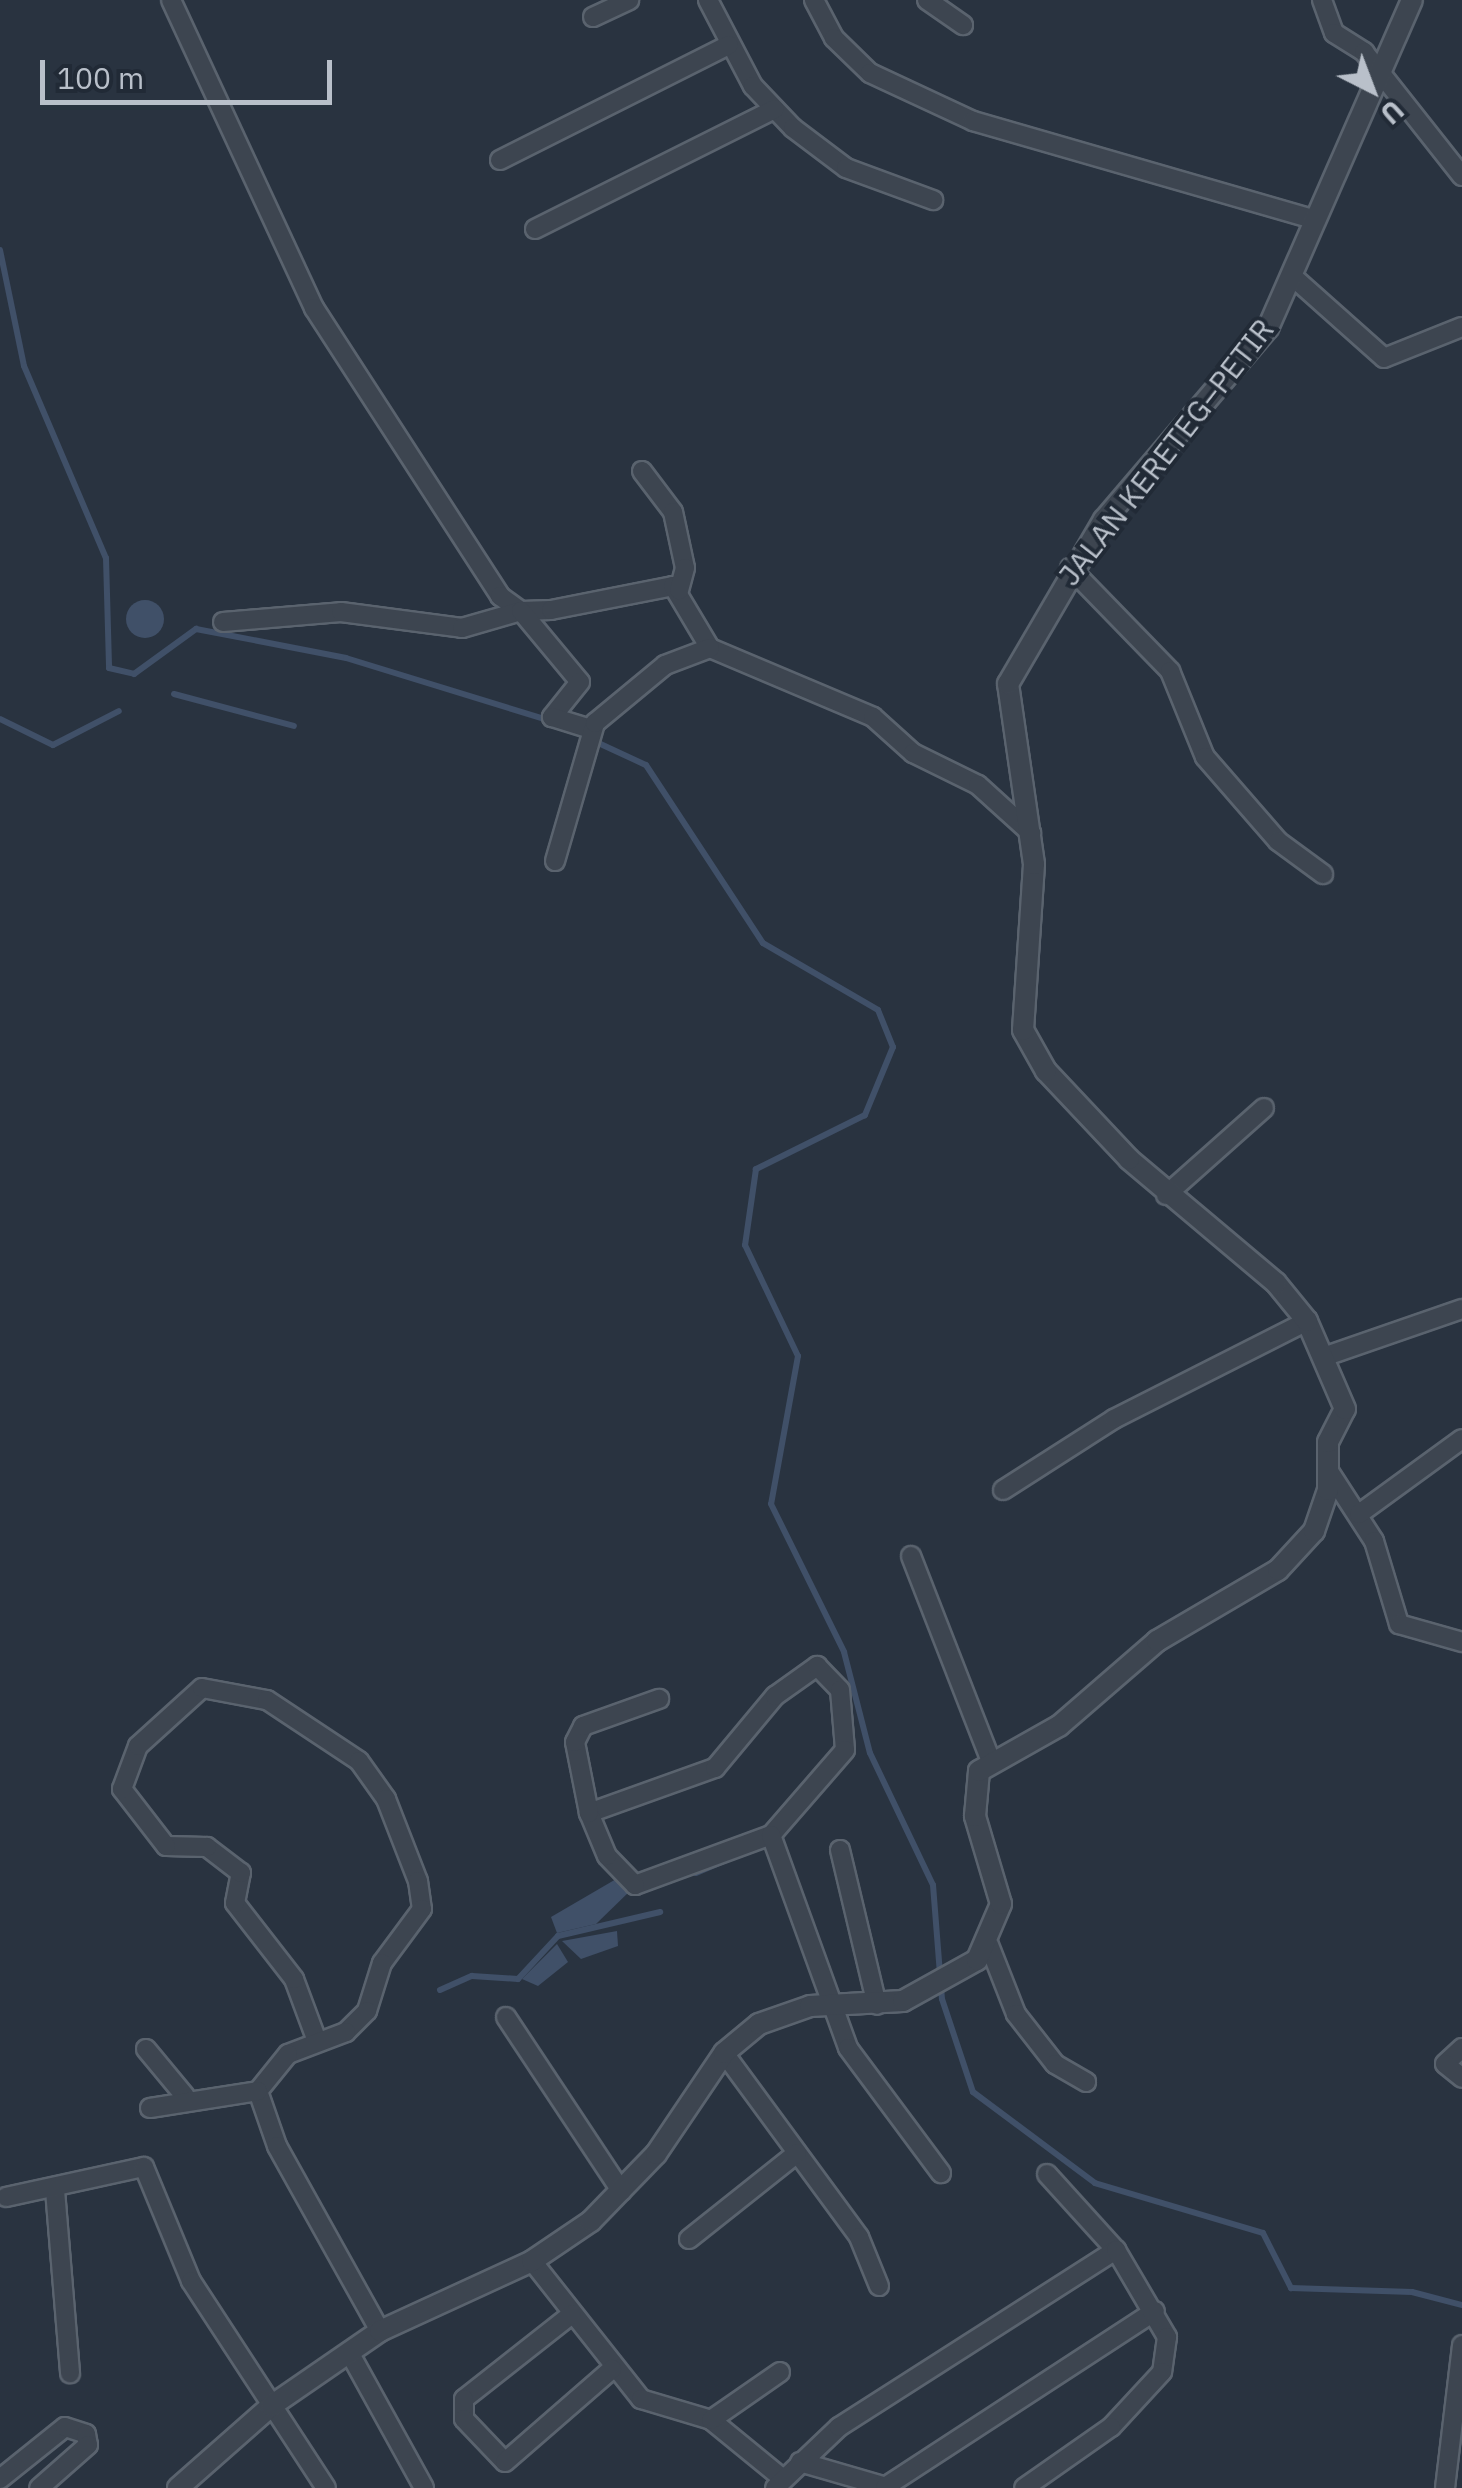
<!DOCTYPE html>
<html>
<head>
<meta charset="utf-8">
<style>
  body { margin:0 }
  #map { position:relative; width:1462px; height:2488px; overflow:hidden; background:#293340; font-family:"IBM Plex Sans",sans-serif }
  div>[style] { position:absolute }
  .water>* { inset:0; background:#405068 }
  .round { border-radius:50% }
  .stream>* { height:6px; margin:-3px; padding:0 3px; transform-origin:3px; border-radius:3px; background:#405068 }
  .roads { filter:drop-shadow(2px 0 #5a636e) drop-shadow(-2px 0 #5a636e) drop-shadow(0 2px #5a636e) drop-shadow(0 -2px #5a636e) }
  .minor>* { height:18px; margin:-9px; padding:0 9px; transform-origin:9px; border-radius:9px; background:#3d4550 }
  .tertiary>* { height:20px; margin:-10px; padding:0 10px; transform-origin:10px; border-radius:10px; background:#3d4550 }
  span { translate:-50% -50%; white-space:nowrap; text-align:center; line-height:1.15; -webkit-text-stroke:8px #212a36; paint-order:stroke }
  .street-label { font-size:30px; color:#b9c0ca }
  .north { position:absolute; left:1322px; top:40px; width:100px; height:100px; -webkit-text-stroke:8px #212a36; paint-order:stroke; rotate:138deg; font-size:28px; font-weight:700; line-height:40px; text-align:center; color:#b9c0ca }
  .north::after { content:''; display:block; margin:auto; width:35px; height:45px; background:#b9c0ca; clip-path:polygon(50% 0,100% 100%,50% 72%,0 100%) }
  .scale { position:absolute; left:40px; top:60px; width:292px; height:45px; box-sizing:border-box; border:5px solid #b9c0ca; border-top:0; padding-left:12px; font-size:30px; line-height:35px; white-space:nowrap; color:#b9c0ca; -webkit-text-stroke:8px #212a36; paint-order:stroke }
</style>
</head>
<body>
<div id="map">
  <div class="water">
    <i class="round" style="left:126px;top:600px;width:38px;height:38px"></i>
    <i style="clip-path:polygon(623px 1875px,632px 1889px,596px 1924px,557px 1933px,551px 1917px)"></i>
    <i style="clip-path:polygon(617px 1931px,618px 1946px,581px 1959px,562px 1941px)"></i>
    <i style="clip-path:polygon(557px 1944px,568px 1962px,538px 1986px,522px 1979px)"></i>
  </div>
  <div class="stream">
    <i style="left:0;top:250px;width:118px;rotate:78.3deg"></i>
    <i style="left:24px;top:366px;width:209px;rotate:66.9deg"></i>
    <i style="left:106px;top:558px;width:110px;rotate:88.4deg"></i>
    <i style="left:109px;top:668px;width:26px;rotate:13deg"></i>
    <i style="left:134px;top:674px;width:77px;rotate:-36deg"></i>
    <i style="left:196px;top:629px;width:153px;rotate:10.9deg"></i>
    <i style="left:346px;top:658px;width:214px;rotate:17.1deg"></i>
    <i style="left:174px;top:694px;width:124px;rotate:14.9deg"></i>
    <i style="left:0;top:719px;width:59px;rotate:26.1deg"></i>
    <i style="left:53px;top:745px;width:74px;rotate:-27.3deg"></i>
    <i style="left:594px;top:741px;width:57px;rotate:24.8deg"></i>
    <i style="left:646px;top:765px;width:213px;rotate:56.7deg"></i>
    <i style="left:763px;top:943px;width:133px;rotate:30.2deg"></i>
    <i style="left:878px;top:1010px;width:40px;rotate:68deg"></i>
    <i style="left:893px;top:1047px;width:74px;rotate:112.4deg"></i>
    <i style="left:865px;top:1115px;width:122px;rotate:153.6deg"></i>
    <i style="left:756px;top:1169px;width:77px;rotate:98.2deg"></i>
    <i style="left:745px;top:1245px;width:123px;rotate:64.5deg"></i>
    <i style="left:798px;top:1356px;width:150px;rotate:100.3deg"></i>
    <i style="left:771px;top:1504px;width:165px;rotate:63.7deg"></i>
    <i style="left:844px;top:1652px;width:104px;rotate:75.6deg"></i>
    <i style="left:870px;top:1753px;width:146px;rotate:64.5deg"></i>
    <i style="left:933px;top:1885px;width:114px;rotate:85.5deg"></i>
    <i style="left:942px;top:1999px;width:98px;rotate:71.6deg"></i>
    <i style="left:973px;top:2092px;width:152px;rotate:36.7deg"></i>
    <i style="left:1095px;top:2183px;width:175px;rotate:16.6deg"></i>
    <i style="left:1263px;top:2233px;width:62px;rotate:63deg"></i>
    <i style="left:1291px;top:2288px;width:121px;rotate:1.9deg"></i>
    <i style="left:1412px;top:2292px;width:52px;rotate:14.6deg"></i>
    <i style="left:696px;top:1873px;width:66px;rotate:-23.1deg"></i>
    <i style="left:440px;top:1990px;width:35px;rotate:-24deg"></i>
    <i style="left:472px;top:1976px;width:46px;rotate:3.7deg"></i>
    <i style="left:518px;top:1979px;width:59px;rotate:-47.1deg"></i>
    <i style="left:558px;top:1936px;width:105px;rotate:-13.2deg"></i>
  </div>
  <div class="roads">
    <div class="minor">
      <i style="left:171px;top:0;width:340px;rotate:65.1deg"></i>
      <i style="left:314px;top:308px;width:343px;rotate:57.1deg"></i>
      <i style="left:500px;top:596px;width:26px;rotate:36deg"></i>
      <i style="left:521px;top:611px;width:30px;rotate:-2deg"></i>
      <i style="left:551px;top:610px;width:124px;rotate:-11.1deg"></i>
      <i style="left:673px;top:586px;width:72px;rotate:59.2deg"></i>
      <i style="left:710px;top:648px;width:177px;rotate:22.9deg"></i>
      <i style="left:873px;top:717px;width:54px;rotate:42deg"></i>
      <i style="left:913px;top:753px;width:72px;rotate:26.2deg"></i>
      <i style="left:978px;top:785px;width:72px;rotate:42.2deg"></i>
      <i style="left:708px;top:0;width:97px;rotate:62.4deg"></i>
      <i style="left:753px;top:86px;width:58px;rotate:46.4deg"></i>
      <i style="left:793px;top:128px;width:66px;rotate:37deg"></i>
      <i style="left:846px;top:168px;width:93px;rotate:20.2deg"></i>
      <i style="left:814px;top:0;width:43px;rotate:62.2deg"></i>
      <i style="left:834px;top:38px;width:50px;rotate:44.2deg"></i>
      <i style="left:870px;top:73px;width:114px;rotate:25deg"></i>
      <i style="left:973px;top:121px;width:354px;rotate:16.1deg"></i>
      <i style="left:927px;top:0;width:44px;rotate:34.8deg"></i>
      <i style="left:1322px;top:0;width:35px;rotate:70deg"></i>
      <i style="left:1334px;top:33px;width:36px;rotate:32deg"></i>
      <i style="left:1364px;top:52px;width:158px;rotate:51.7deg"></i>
      <i style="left:593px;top:17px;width:40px;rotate:-25deg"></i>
      <i style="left:500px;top:160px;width:256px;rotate:-26.7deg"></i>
      <i style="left:535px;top:229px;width:268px;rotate:-26.6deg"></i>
      <i style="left:1292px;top:276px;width:123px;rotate:41.7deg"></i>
      <i style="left:1384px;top:358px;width:84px;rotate:-21.7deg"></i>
      <i style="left:642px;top:471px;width:51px;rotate:52.9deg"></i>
      <i style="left:673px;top:512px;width:57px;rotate:77.9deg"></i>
      <i style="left:685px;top:568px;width:23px;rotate:105deg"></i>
      <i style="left:1070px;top:568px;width:144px;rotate:45.8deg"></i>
      <i style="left:1170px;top:671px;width:93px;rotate:67.9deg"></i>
      <i style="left:1205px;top:757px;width:111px;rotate:49deg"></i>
      <i style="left:1278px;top:841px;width:56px;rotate:36.3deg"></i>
      <i style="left:223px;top:622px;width:118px;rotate:-4.8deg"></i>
      <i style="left:341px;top:612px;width:122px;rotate:7.5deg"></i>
      <i style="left:462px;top:628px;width:61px;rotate:-16.1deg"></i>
      <i style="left:521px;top:611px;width:92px;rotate:50.3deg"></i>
      <i style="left:580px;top:682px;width:45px;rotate:128.7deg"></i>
      <i style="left:552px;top:717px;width:41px;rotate:17.1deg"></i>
      <i style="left:555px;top:861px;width:144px;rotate:-73.8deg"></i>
      <i style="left:595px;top:723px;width:91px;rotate:-39.6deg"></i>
      <i style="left:665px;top:665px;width:48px;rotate:-20.7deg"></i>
      <i style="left:1166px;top:1195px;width:131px;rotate:-41.6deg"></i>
      <i style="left:1326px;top:1356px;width:144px;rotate:-19.1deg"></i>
      <i style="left:1330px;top:1473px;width:81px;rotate:57.1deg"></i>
      <i style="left:1374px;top:1541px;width:87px;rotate:73.2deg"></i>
      <i style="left:1399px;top:1624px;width:66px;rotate:15.9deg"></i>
      <i style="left:1003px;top:1490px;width:132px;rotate:-32.6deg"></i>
      <i style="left:1114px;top:1419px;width:216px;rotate:-26.9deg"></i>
      <i style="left:1359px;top:1514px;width:127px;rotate:-36.1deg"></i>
      <i style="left:911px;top:1556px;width:220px;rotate:68.7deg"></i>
      <i style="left:589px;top:1813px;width:134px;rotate:-19.7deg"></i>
      <i style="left:715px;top:1768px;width:94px;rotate:-50.2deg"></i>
      <i style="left:775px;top:1696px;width:52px;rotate:-35.5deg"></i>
      <i style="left:817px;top:1666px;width:33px;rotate:46deg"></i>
      <i style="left:840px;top:1690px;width:60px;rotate:85.2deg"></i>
      <i style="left:845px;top:1750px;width:113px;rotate:131deg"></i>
      <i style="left:771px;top:1835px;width:145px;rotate:159.8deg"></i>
      <i style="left:635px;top:1885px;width:40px;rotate:-134deg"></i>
      <i style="left:607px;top:1856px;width:47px;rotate:-112.7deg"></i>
      <i style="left:589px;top:1813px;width:72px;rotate:-101.2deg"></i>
      <i style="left:575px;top:1742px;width:18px;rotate:-63deg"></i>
      <i style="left:583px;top:1726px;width:81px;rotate:-19.6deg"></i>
      <i style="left:771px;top:1835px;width:226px;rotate:70.1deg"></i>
      <i style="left:848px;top:2048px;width:156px;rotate:53.4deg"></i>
      <i style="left:840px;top:1850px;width:159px;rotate:76.6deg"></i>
      <i style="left:989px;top:1945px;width:74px;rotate:68.6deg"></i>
      <i style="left:1016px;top:2014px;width:63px;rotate:52deg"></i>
      <i style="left:1055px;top:2064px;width:36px;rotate:30deg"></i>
      <i style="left:506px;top:2017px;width:209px;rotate:56.5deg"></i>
      <i style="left:317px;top:2041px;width:66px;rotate:-110.4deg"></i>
      <i style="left:294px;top:1979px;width:96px;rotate:-127.8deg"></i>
      <i style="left:235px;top:1903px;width:31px;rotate:-79deg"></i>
      <i style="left:241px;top:1873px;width:43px;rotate:-142.6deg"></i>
      <i style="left:207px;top:1847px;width:41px;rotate:-178.6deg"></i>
      <i style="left:166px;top:1846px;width:72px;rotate:-127.7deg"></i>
      <i style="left:122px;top:1789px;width:46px;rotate:-69.6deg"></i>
      <i style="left:138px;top:1746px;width:86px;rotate:-42.2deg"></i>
      <i style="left:202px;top:1688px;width:66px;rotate:10.5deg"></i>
      <i style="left:267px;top:1700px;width:110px;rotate:33.5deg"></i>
      <i style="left:359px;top:1761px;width:47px;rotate:54.6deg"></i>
      <i style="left:386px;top:1799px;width:88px;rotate:68.7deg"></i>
      <i style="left:418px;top:1881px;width:28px;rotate:82deg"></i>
      <i style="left:422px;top:1909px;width:67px;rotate:126.5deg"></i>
      <i style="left:382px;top:1963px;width:50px;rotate:107.4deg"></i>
      <i style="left:367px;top:2011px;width:30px;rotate:135deg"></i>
      <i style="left:346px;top:2032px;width:62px;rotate:159.2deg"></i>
      <i style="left:288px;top:2054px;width:48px;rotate:129deg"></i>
      <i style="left:258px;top:2091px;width:58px;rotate:70.9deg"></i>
      <i style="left:277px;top:2146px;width:212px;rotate:60.9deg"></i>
      <i style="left:1462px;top:2048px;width:23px;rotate:137deg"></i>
      <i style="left:1445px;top:2064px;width:22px;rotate:39deg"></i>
      <i style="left:146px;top:2049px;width:61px;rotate:50.3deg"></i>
      <i style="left:724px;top:2053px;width:228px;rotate:53.7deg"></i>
      <i style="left:859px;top:2237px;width:53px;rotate:67.8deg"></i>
      <i style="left:150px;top:2108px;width:109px;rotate:-8.9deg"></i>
      <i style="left:1047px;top:2174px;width:103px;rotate:47.8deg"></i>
      <i style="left:55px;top:2190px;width:184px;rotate:85.3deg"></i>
      <i style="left:6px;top:2197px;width:141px;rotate:-12.3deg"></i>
      <i style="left:144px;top:2167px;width:123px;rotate:67.6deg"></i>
      <i style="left:191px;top:2281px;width:247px;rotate:56.9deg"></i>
      <i style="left:689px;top:2239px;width:138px;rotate:-38.5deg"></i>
      <i style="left:532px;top:2261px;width:176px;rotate:51.7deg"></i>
      <i style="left:641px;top:2399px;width:73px;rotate:16.7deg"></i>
      <i style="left:711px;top:2420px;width:93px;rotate:39.3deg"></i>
      <i style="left:572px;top:2314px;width:137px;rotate:141.8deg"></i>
      <i style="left:464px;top:2399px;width:20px;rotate:90deg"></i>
      <i style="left:464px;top:2419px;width:59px;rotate:46.4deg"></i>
      <i style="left:505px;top:2462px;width:142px;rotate:-41deg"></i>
      <i style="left:349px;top:2352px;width:155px;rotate:61.1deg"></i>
      <i style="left:711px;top:2420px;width:84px;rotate:-34.8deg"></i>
      <i style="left:800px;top:2462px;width:94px;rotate:16.1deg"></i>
      <i style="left:0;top:2479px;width:83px;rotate:-38.7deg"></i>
      <i style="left:65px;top:2427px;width:22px;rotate:18deg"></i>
      <i style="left:86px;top:2434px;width:11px;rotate:80deg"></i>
      <i style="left:88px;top:2445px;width:65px;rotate:138.7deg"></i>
      <i style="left:885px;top:2487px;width:322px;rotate:-33.1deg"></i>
      <i style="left:775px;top:2488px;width:88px;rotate:-43.6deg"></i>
      <i style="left:839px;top:2427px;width:329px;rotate:-32.6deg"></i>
      <i style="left:1116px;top:2250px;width:101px;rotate:59.6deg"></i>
      <i style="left:1167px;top:2337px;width:35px;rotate:98deg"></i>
      <i style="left:1162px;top:2372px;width:75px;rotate:132.8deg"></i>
      <i style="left:1111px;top:2427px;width:106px;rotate:145deg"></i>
      <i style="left:1445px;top:2488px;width:144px;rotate:-83.2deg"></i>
    </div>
    <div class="tertiary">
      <i style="left:178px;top:2488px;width:124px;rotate:-41.4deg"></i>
      <i style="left:271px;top:2406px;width:132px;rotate:-34.5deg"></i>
      <i style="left:380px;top:2331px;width:167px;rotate:-24.7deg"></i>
      <i style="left:532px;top:2261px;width:71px;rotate:-34.1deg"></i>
      <i style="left:591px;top:2221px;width:93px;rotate:-45.9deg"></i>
      <i style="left:656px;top:2154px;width:122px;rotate:-56deg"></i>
      <i style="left:724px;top:2053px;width:45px;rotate:-39.6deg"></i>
      <i style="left:759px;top:2024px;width:54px;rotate:-19.4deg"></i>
      <i style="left:810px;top:2006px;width:93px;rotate:-3.1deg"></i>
      <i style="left:903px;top:2001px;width:85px;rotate:-29deg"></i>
      <i style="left:977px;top:1960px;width:61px;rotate:-66.8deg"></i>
      <i style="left:1001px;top:1904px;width:92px;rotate:-106.5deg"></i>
      <i style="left:975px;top:1816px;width:45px;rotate:-84.9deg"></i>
      <i style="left:979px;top:1771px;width:92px;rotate:-29.4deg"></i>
      <i style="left:1059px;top:1726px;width:130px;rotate:-40.9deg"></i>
      <i style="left:1157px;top:1641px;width:140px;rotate:-30.4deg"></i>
      <i style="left:1278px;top:1570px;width:53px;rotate:-47.3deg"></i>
      <i style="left:1314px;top:1531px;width:43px;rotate:-71.1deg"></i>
      <i style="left:1328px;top:1490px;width:48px;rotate:-90deg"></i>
      <i style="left:1328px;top:1442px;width:37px;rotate:-63deg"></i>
      <i style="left:1345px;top:1409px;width:96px;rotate:-113.4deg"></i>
      <i style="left:1307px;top:1321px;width:49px;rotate:-129.2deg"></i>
      <i style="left:1276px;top:1283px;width:192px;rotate:-139.9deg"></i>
      <i style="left:1129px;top:1159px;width:121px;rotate:-133.3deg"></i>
      <i style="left:1046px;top:1071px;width:47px;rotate:-119.3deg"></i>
      <i style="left:1023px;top:1030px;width:166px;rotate:-86.2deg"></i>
      <i style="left:1034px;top:864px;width:182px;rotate:-98.2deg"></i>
      <i style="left:1008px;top:684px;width:190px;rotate:-59.7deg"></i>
      <i style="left:1104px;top:520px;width:253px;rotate:-49.5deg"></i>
      <i style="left:1268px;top:328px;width:358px;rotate:-66.3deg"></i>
    </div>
  </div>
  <div class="street-label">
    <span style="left:1166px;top:452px;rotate:-52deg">JALAN KERETEG–PETIR</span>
  </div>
  <div class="north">U</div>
  <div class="scale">100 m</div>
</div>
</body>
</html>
